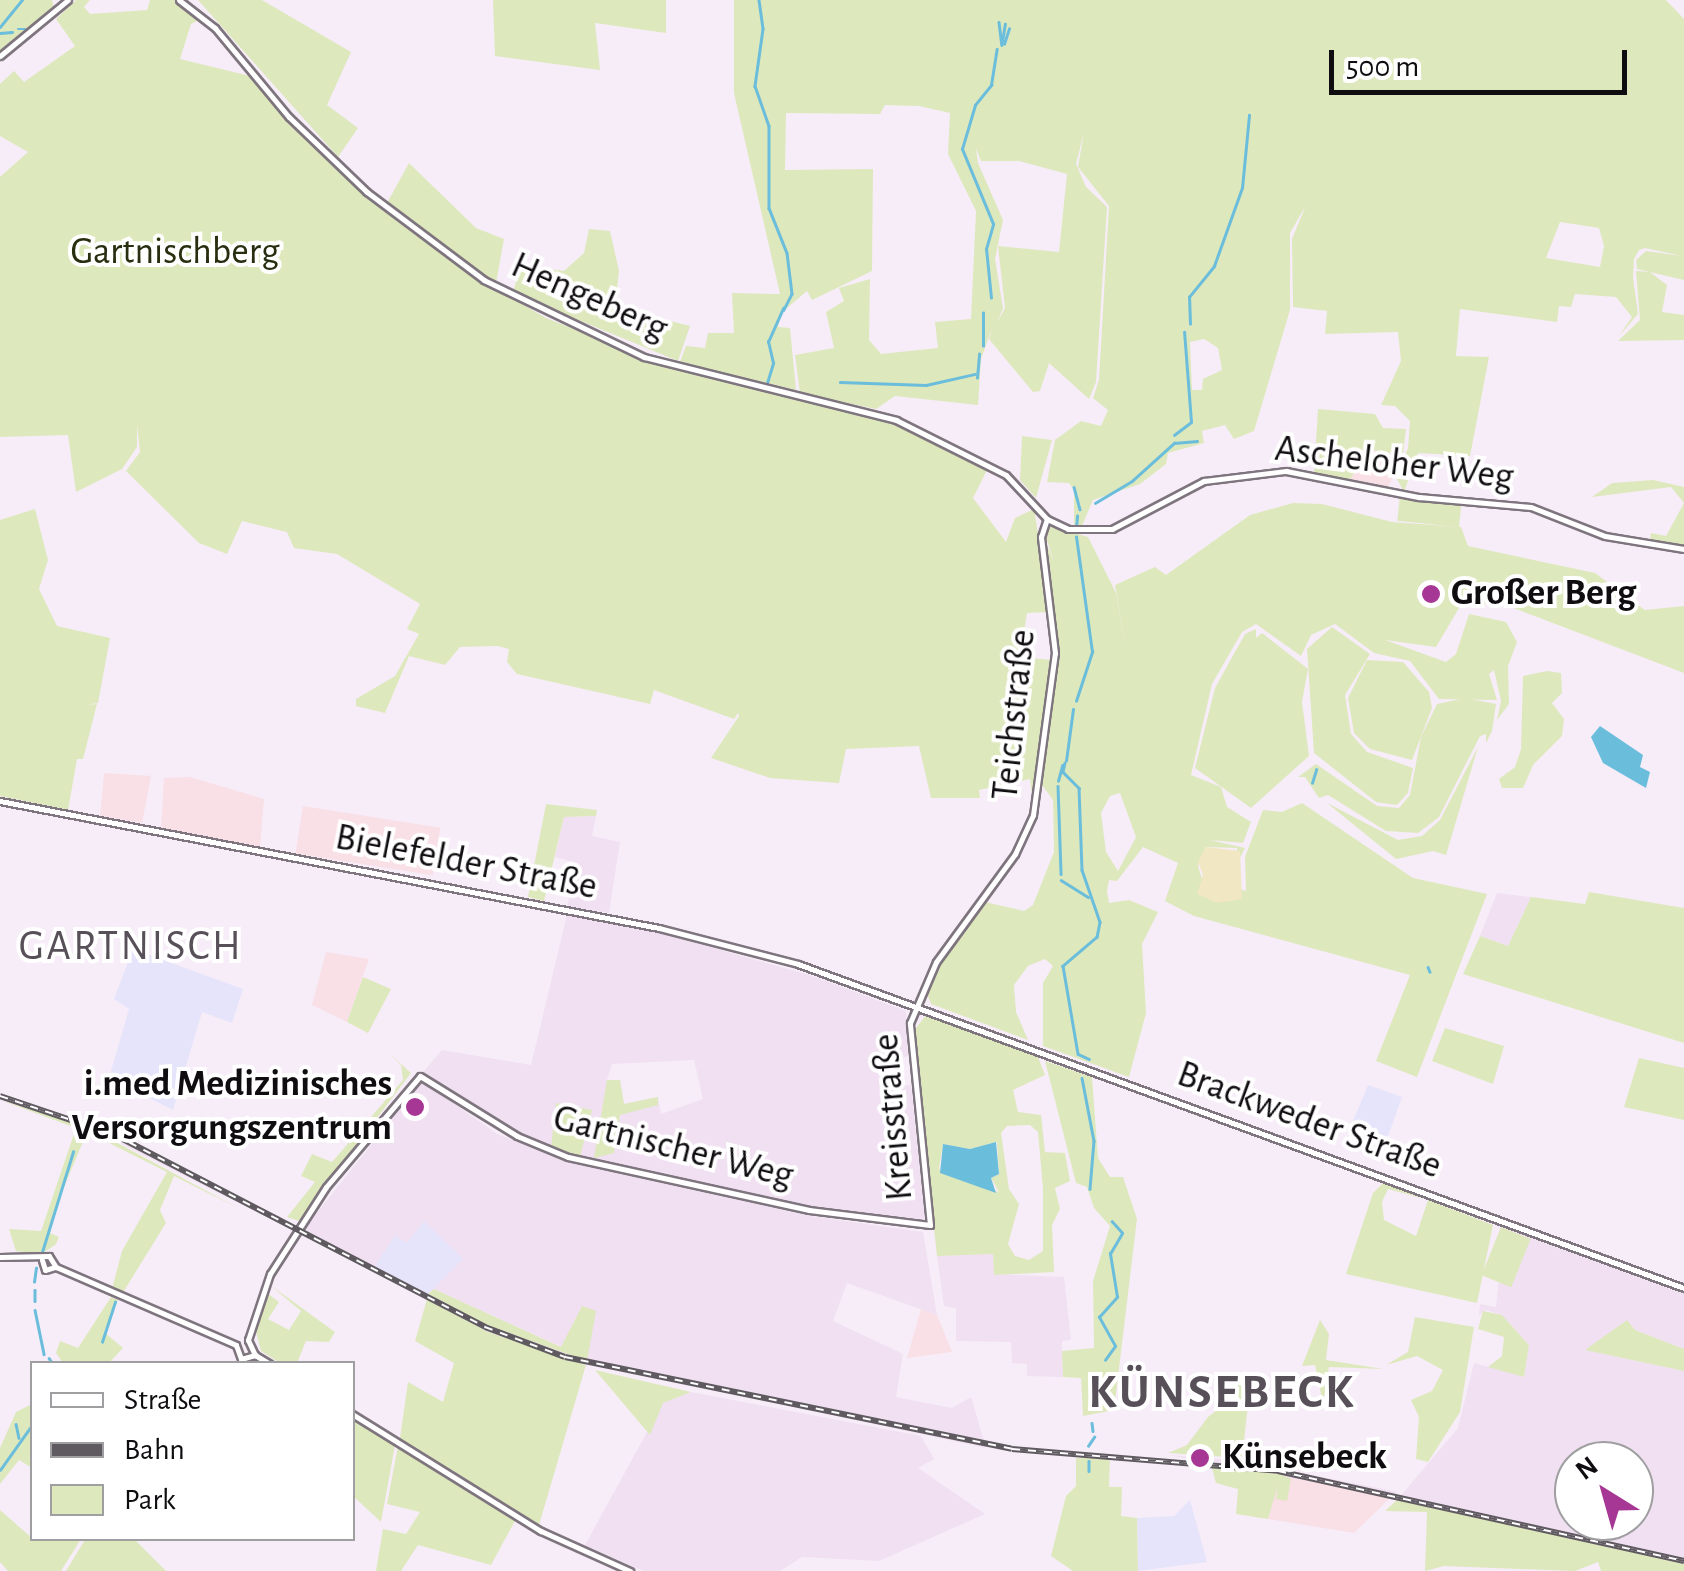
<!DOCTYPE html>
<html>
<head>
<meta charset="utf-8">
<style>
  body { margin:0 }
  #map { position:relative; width:1684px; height:1571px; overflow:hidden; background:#f7edf8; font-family:"Alegreya Sans",sans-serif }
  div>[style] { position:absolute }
  .commercial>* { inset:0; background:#f9dfe6; transform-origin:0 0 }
  .built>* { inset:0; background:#f0e0f1 }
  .education>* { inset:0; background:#e6e4fa }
  .green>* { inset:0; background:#dee8bd; transform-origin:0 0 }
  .sand>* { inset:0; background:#f1e7c2 }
  .water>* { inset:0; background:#6bbddc }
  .stream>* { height:2.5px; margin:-1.25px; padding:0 1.25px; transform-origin:1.25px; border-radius:1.25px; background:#6bbddc }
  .roads { filter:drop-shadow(2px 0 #7e757e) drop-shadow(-2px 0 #7e757e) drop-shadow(0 2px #7e757e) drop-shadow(0 -2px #7e757e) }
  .minor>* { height:5px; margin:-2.5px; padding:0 2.5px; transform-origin:2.5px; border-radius:2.5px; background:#fff }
  .rail>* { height:6px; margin-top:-3px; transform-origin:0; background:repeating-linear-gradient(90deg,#fff 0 8px,#5f5a60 0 16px); box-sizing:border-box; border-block:2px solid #5f5a60 }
  .dots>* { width:28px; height:28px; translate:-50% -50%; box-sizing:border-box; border:5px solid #fff; border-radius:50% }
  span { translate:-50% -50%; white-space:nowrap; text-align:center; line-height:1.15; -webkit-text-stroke:8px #fff; paint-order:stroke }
  .park-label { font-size:38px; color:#282e10 }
  .street-label { font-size:38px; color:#100d11 }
  .poi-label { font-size:38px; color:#100d11; font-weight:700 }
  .left { translate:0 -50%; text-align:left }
  .right { translate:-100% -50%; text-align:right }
  .quarter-label { font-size:42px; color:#585059; letter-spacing:2.5px }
  .district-label { font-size:48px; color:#585059; font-weight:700; letter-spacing:2.5px }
  .legend { position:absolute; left:30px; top:1361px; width:325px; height:180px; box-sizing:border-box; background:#fff; border:2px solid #9f9ea0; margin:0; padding:12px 18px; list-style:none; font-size:30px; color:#100d11 }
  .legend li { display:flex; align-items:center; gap:20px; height:50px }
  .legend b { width:50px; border:2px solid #9f9ea0 }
  .north { position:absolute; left:1554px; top:1441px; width:100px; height:100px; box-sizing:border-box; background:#fff; border:2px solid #9f9ea0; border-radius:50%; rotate:323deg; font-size:28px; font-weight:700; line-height:40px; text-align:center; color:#100d11 }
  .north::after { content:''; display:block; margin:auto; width:35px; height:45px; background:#a73794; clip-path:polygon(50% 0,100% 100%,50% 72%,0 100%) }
  .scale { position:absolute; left:1329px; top:50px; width:298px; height:45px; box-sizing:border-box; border:5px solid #100d11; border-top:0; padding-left:12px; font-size:30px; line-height:35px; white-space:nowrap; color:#100d11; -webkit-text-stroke:8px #fff; paint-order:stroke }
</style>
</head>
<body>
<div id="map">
  <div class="commercial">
    <i style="clip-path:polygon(1373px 450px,1403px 455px,1387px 489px,1349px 480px)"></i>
    <i style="clip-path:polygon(104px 773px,151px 776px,142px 823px,100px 816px)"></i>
    <i style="clip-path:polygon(190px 777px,264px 799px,260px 847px,161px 828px,164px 778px)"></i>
    <i style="left:303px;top:806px;width:139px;height:48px;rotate:9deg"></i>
    <i style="clip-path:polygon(326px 952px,369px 959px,347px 1022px,312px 1005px)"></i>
    <i style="clip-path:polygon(921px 1309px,937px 1315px,952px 1352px,907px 1358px)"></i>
    <i style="clip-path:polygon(1280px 1474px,1307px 1478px,1392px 1496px,1354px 1533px,1268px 1519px)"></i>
  </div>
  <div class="built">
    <i style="clip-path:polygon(596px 816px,592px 836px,620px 842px,609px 913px,567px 906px,578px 863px,555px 857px,564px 817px)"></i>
    <i style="clip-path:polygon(1497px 893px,1531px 897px,1508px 946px,1480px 936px)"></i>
    <i style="clip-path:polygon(evenodd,567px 915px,660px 933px,813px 976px,906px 1011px,908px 1056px,885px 1063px,888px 1086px,911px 1085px,925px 1219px,829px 1211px,580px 1157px,504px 1126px,423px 1072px,442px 1050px,531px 1065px,567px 915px,694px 1060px,703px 1099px,661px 1114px,658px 1097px,624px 1104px,620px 1080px,607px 1080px,612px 1064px,694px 1060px)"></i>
    <i style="clip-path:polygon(evenodd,422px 1081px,497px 1134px,575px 1164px,810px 1216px,923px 1232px,937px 1315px,847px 1283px,833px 1321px,903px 1354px,896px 1397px,952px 1408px,971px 1397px,986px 1448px,558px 1357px,488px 1332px,300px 1234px,422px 1081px,434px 1289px,562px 1347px,582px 1307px,587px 1360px,487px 1325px,429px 1294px,434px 1289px)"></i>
    <i style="clip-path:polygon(0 1093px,118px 1134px,295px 1225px,292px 1230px,86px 1126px,0 1100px)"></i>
    <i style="clip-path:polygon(evenodd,1501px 1227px,1684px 1294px,1684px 1349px,1635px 1330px,1586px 1350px,1684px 1371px,1684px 1564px,1398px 1499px,1458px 1428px,1474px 1363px,1524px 1376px,1529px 1345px,1502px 1315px,1486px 1310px,1479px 1315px,1480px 1304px,1496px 1307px,1499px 1279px,1485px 1276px,1501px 1227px,1574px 1461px,1634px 1461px,1634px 1521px,1574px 1521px,1574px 1461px)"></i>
    <i style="clip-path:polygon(993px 1254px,994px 1274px,1064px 1277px,1071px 1340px,1062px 1341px,1063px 1377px,1027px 1376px,1027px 1364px,1012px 1363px,1011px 1342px,956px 1341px,956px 1308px,944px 1306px,937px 1256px)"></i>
    <i style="clip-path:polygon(691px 1392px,921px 1436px,934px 1459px,918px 1468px,985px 1514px,879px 1561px,802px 1557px,780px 1571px,644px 1571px,585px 1545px,663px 1403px)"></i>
    <i style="clip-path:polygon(1168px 1455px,1241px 1461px,1398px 1492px,1392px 1496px)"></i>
  </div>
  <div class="education">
    <i style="clip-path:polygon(133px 949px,243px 989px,232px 1023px,202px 1012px,173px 1110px,109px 1078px,129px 1009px,114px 999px)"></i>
    <i style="clip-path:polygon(1368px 1085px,1402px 1097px,1387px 1139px,1353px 1121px)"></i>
    <i style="clip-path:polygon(424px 1221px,463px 1259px,428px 1294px,375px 1266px,395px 1235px,407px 1243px)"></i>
    <i style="clip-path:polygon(1190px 1500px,1207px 1562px,1138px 1571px,1137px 1518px,1174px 1516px)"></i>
  </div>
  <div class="green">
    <i style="clip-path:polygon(0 0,52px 0,54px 7px,0 51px)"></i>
    <i style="clip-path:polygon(evenodd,76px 0,90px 0,84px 7px,90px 14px,147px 10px,150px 0,174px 0,201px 19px,191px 24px,180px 59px,250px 76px,389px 215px,463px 270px,546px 318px,679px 370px,888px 419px,988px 468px,973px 498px,1006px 542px,1015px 518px,1034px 509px,1051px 612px,1027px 613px,1023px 638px,1032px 639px,1031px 658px,1052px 660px,1051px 678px,1058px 642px,1044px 543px,1044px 537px,1054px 562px,1045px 534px,1049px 526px,1088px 537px,1116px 593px,1127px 653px,1115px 585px,1155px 567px,1166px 575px,1250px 515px,1293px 503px,1322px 504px,1392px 522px,1461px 527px,1468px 546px,1595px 573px,1645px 610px,1684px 606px,1684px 673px,1506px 605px,1462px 603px,1436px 647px,1385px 640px,1446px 662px,1456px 654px,1469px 614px,1506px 622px,1517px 642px,1508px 666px,1509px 704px,1497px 720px,1501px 701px,1494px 670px,1489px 674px,1497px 700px,1439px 699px,1410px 661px,1374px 653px,1335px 624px,1311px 635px,1301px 656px,1256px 624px,1242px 632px,1212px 684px,1191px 775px,1221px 787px,1227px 807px,1251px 822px,1243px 843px,1210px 840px,1245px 848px,1237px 864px,1237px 848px,1206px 847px,1198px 866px,1202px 879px,1246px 891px,1245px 857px,1263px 810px,1282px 812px,1302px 803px,1413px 878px,1487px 894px,1417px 1077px,1376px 1061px,1410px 975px,1194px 916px,1165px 901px,1178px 863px,1143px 847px,1117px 881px,1109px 880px,1107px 891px,1109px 903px,1129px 900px,1158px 912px,1142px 944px,1146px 1013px,1129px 1077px,1043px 1046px,1043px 983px,1053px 966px,1045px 959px,1028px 966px,1014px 985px,1016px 1012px,1028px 1040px,931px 1004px,925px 988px,938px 963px,985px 902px,1024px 911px,1033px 905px,1054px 852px,1053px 800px,1042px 785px,1033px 803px,1030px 779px,979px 790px,980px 798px,931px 798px,919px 746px,846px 749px,839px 783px,770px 778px,711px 758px,739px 716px,738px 713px,734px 719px,654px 690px,650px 704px,517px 674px,507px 662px,509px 649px,497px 646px,460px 647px,445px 665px,409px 656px,385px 713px,356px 706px,356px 699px,395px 676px,419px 634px,407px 629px,420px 604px,337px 554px,294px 548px,287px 532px,242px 521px,227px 554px,199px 543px,126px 471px,140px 452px,137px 425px,137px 447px,122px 469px,76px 492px,68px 435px,0 437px,0 177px,28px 152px,0 136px,0 84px,14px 71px,24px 82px,75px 46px,56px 19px,76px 0,1120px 793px,1136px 837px,1118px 871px,1106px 852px,1101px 813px,1110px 796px,1120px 793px)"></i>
    <i style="clip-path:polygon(198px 0,262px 0,351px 52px,327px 105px,358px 128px,338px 157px)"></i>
    <i style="clip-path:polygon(493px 0,666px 0,666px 33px,595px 23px,600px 70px,495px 56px)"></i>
    <i style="clip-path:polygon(evenodd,734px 0,1666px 0,1684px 19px,1684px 280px,1637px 269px,1636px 260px,1646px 251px,1682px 256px,1645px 248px,1639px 250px,1634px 259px,1633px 277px,1638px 314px,1619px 336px,1632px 317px,1616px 297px,1575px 294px,1571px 307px,1559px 306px,1557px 322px,1460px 309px,1456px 356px,1489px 357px,1470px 456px,1418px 453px,1404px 492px,1396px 477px,1408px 448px,1410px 421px,1395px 406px,1381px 405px,1401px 361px,1398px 332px,1325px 334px,1327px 311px,1293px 307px,1292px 239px,1306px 205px,1290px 233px,1290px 310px,1254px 431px,1234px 439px,1225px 425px,1202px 431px,1204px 443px,1168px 453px,1166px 464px,1140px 484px,1093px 500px,1081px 528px,1074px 527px,1074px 490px,1069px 483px,1047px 482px,1055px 440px,1081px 421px,1101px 426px,1108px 410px,1093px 398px,1099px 380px,1109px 206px,1078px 167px,1084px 132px,1076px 164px,1086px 187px,1107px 207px,1096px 382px,1089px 399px,1049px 363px,1040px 391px,1033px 392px,989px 339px,992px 328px,981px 359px,978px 405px,895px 396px,876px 409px,800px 393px,795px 355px,834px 348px,826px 312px,844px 301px,839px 288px,870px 279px,869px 340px,881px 354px,938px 348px,935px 322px,971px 319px,976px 211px,948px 154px,950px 113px,919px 106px,885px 105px,880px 114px,786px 113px,785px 170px,873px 169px,872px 271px,812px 300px,807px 291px,781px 313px,778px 327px,790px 328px,796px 390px,680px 362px,686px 346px,705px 348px,708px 333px,734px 333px,732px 293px,780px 294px,734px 93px,734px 0,976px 149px,981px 161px,1019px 161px,1067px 174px,1059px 252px,998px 246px,1005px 308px,998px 321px,1003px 308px,995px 259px,1003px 220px,978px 163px,976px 149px,734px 0,1560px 222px,1599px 228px,1604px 246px,1600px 267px,1546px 258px,1560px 222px,734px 0,1204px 339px,1218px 348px,1222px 370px,1203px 379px,1202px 390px,1192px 390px,1190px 342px,1204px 339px)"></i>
    <i style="clip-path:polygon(409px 163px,476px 228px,504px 239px,496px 283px,387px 203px)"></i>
    <i style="clip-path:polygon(589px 229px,610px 231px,619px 271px,615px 307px,690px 326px,678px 361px,513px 293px,520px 265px,564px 271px,584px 253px)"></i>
    <i style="clip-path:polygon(1636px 271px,1650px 272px,1667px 285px,1662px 312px,1684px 315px,1684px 340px,1618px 341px,1640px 320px)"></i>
    <i style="clip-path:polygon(1318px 409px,1375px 414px,1383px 428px,1406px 429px,1403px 455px,1373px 450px,1349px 480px,1314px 473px)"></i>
    <i style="clip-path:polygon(1022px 436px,1052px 440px,1036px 498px,1020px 480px)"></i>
    <i style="clip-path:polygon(1653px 480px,1684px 487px,1684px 547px,1650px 541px,1651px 533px,1666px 536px,1684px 503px,1671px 487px,1592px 497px,1612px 483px)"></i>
    <i style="left:1400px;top:495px;width:62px;height:26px;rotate:6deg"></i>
    <i style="clip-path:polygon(35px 509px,48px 560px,39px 589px,57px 626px,110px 638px,98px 703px,86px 705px,97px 704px,83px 759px,77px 759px,68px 810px,0 796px,0 520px)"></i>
    <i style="clip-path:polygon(1332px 627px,1370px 654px,1345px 695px,1351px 734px,1367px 752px,1413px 768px,1408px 793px,1397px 805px,1376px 802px,1314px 753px,1307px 649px)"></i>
    <i style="clip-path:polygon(1256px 629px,1256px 638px,1262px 633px,1308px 669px,1302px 702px,1309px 756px,1251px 808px,1195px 768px,1215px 688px,1245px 634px)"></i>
    <i style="clip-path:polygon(1367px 660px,1403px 662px,1429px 692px,1432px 708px,1412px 760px,1370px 749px,1354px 733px,1348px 698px)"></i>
    <i style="clip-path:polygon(1547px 671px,1561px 673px,1562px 693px,1552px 703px,1564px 719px,1562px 736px,1533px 765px,1523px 788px,1502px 788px,1499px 779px,1515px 767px,1521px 749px,1523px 676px)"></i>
    <i style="clip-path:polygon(1465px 698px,1496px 704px,1492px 731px,1486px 743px,1486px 734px,1480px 736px,1439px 817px,1418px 833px,1386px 831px,1328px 795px,1319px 798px,1305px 777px,1298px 777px,1316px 764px,1377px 806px,1399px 808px,1410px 795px,1421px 737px,1437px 704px)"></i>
    <i style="clip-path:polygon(1478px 747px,1446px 855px,1433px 851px,1396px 859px,1327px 803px,1398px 840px,1422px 836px,1440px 820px)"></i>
    <i style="clip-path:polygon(546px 804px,597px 810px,596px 816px,564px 817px,544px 901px,528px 897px)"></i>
    <i style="clip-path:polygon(1589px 892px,1684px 908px,1684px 1043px,1463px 974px,1480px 936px,1508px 946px,1531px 897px,1585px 904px)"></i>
    <i style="clip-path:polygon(363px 977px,391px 989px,368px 1033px,347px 1022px)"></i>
    <i style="clip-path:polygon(evenodd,926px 1015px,1038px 1057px,1045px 1075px,1013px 1090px,1018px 1112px,1041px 1115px,1045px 1152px,1065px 1153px,1070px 1181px,1055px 1188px,1060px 1209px,1052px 1225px,1054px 1272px,994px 1275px,993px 1254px,937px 1256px,913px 1032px,926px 1015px,1030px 1125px,1038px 1132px,1043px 1189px,1043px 1251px,1029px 1260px,1015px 1256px,1008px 1244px,1019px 1204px,1009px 1189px,1001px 1133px,1007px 1126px,1030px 1125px,926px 1015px,997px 1142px,999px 1174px,991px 1178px,999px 1192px,939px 1169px,943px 1144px,970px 1149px,997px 1142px)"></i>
    <i style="clip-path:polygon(1445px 1028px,1504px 1046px,1493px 1084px,1432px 1061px)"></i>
    <i style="clip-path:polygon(389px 1053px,411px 1073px,299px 1221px,287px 1217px,315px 1182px,301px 1176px,312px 1154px,332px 1162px,403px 1080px,401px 1065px)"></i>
    <i style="clip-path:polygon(1639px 1058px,1684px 1068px,1684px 1120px,1624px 1107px)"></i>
    <i style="clip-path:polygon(1045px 1061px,1092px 1077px,1098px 1158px,1110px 1177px,1123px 1177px,1137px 1219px,1114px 1410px,1083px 1416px,1081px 1378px,1063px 1377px,1062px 1351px,1094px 1348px,1093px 1281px,1110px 1226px,1094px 1208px,1087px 1187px,1076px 1183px)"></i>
    <i style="clip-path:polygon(607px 1080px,620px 1080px,624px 1104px,658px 1097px,658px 1105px,620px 1115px,614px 1153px,594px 1158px)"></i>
    <i style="clip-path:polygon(0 1100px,86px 1126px,238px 1208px,174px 1176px,160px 1210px,166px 1223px,122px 1294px,112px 1289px,122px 1251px,167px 1172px,87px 1132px,56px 1206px,50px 1233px,59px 1237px,56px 1244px,42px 1254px,16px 1251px,9px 1229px,41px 1231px,76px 1128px)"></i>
    <i style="clip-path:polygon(556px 1103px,592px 1110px,580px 1157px,551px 1148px)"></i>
    <i style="clip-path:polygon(1383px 1183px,1425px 1199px,1388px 1189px,1382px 1202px,1384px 1220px,1416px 1236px,1428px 1200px,1493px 1225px,1477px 1303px,1346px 1274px,1373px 1193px)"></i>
    <i style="left:1501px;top:1227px;width:32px;height:52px;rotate:22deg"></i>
    <i style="clip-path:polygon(270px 1285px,335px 1332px,329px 1342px,306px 1341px,297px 1363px,280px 1363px,261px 1351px,256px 1332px,267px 1293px,279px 1302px,268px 1319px,289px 1330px,301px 1311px)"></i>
    <i style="clip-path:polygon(434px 1289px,561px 1347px,582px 1306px,596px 1311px,587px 1361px,487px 1325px,428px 1294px)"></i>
    <i style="clip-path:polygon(111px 1297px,118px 1300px,104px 1332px,123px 1348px,109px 1363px,63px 1363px,56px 1353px,60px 1341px,78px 1348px)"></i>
    <i style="clip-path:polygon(427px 1299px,488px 1332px,586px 1365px,539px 1525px,400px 1438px,408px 1382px,443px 1402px,454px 1363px,415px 1341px)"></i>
    <i style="clip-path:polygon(1483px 1311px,1502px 1315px,1529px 1345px,1524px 1377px,1488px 1367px,1502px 1356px,1504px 1337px,1478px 1329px)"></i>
    <i style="clip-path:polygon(1415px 1317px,1474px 1327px,1460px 1412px,1428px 1462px,1416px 1459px,1419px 1417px,1411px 1400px,1432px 1391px,1443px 1370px,1417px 1356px,1386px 1365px,1408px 1352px)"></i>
    <i style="clip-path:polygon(1320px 1320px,1329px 1334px,1326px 1360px,1383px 1369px,1329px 1367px,1323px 1404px,1315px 1365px,1302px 1366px)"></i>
    <i style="clip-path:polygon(1627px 1320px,1635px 1330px,1684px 1349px,1684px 1371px,1585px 1350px)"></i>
    <i style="clip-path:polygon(595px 1370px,691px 1392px,663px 1403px,650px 1435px)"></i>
    <i style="clip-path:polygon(1224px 1379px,1259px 1383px,1260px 1397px,1249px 1396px,1242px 1458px,1168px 1453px,1187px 1445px,1208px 1417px,1235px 1396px)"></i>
    <i style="clip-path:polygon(32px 1404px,32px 1468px,19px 1460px,0 1484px,0 1448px,16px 1412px)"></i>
    <i style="clip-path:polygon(352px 1419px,395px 1445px,381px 1522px,353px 1496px)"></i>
    <i style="clip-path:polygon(398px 1446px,516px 1519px,491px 1565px,418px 1545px,401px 1571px,376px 1571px,383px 1529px,406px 1534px,420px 1512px,387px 1504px)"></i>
    <i style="clip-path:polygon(1076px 1458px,1110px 1458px,1109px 1487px,1122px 1487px,1121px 1516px,1137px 1518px,1138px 1571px,1073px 1571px,1051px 1556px,1066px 1496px,1076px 1486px)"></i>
    <i style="clip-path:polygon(1211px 1465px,1280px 1474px,1291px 1479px,1287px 1501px,1276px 1499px,1278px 1485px,1268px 1519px,1236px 1514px,1238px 1489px,1216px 1483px)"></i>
    <i style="clip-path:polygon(1398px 1499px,1684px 1564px,1684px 1571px,1601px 1571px,1598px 1562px,1575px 1571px,1444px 1566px,1425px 1571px,1427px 1512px,1385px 1511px)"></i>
    <i style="clip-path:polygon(0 1510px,32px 1538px,81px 1539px,61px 1571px,8px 1571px,0 1562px)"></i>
    <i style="clip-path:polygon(86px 1538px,134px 1539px,166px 1571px,66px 1571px)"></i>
  </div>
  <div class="sand">
    <i style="clip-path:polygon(1206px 847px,1240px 851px,1242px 899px,1217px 903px,1197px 894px,1203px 875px,1198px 862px)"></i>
  </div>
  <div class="water">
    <i style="clip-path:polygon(1600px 726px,1643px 755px,1640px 767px,1650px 772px,1646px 788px,1603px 763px,1591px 737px)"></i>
    <i style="clip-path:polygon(996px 1142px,999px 1174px,991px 1178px,996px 1193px,940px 1173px,943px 1144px,970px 1149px)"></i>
  </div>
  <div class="stream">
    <i style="left:759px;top:0;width:29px;rotate:82deg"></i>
    <i style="left:763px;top:29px;width:58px;rotate:98deg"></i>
    <i style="left:755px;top:86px;width:42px;rotate:70.7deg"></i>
    <i style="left:769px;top:126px;width:82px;rotate:90deg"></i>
    <i style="left:769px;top:208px;width:48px;rotate:68.2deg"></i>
    <i style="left:787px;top:253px;width:41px;rotate:83deg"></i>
    <i style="left:792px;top:294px;width:18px;rotate:117deg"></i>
    <i style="left:999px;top:22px;width:23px;rotate:83deg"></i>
    <i style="left:0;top:27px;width:35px;rotate:-51deg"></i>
    <i style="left:18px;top:29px;width:7px"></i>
    <i style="left:0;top:33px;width:12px;rotate:-5deg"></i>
    <i style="left:1002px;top:42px;width:18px;rotate:-81deg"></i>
    <i style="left:1004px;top:44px;width:16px;rotate:-72deg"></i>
    <i style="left:991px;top:298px;width:49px;rotate:-95.8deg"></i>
    <i style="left:986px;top:249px;width:26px;rotate:-74deg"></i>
    <i style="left:993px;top:224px;width:81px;rotate:-112.5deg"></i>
    <i style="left:962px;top:149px;width:46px;rotate:-73.5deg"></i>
    <i style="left:975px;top:105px;width:26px;rotate:-51deg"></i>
    <i style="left:991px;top:85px;width:36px;rotate:-81deg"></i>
    <i style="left:1190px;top:324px;width:27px;rotate:-92deg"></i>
    <i style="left:1189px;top:297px;width:40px;rotate:-51deg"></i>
    <i style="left:1214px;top:266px;width:83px;rotate:-70.3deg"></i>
    <i style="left:1242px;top:188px;width:73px;rotate:-84.5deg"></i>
    <i style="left:983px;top:346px;width:33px;rotate:-90deg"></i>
    <i style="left:977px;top:378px;width:24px;rotate:-85deg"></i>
    <i style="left:840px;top:382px;width:86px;rotate:2deg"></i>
    <i style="left:926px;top:385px;width:50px;rotate:-12.7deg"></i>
    <i style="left:767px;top:383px;width:21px;rotate:-73deg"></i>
    <i style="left:773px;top:363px;width:22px;rotate:-103deg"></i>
    <i style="left:768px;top:342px;width:37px;rotate:-66deg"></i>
    <i style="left:1174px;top:435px;width:21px;rotate:-37deg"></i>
    <i style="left:1191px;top:422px;width:90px;rotate:-94.4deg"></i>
    <i style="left:1074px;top:487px;width:23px;rotate:75deg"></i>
    <i style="left:1095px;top:503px;width:43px;rotate:-30.7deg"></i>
    <i style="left:1132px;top:481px;width:57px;rotate:-42.1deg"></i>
    <i style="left:1174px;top:443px;width:23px;rotate:-5deg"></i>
    <i style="left:1076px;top:528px;width:12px;rotate:-85deg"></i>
    <i style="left:1076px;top:701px;width:52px;rotate:-71.9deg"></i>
    <i style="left:1092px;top:652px;width:116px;rotate:-97.9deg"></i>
    <i style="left:1066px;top:761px;width:52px;rotate:-82.3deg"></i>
    <i style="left:1065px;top:763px;width:9px;rotate:103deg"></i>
    <i style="left:1063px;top:772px;width:23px;rotate:45deg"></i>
    <i style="left:1079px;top:788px;width:82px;rotate:87.9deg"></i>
    <i style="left:1082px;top:870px;width:55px;rotate:70.9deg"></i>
    <i style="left:1100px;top:922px;width:15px;rotate:101deg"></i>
    <i style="left:1097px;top:937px;width:45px;rotate:139.5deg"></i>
    <i style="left:1063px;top:966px;width:89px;rotate:80.3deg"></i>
    <i style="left:1078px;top:1054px;width:12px;rotate:24deg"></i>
    <i style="left:1058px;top:781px;width:16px;rotate:-75deg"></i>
    <i style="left:1312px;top:783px;width:14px;rotate:-73deg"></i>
    <i style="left:1058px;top:786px;width:88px;rotate:88deg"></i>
    <i style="left:1061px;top:880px;width:32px;rotate:32deg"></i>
    <i style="left:1428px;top:967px;width:5px;rotate:68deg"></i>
    <i style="left:1082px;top:1078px;width:64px;rotate:79.2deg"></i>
    <i style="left:1094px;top:1141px;width:48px;rotate:94.8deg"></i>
    <i style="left:42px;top:1252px;width:105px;rotate:-72.8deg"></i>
    <i style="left:34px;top:1282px;width:14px;rotate:-82deg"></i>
    <i style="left:35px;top:1290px;width:11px;rotate:90deg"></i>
    <i style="left:35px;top:1310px;width:45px;rotate:78.4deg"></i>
    <i style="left:102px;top:1342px;width:42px;rotate:-72deg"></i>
    <i style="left:49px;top:1358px;width:7px;rotate:56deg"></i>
    <i style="left:1105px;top:1360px;width:17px;rotate:-54deg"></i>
    <i style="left:1115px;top:1346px;width:33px;rotate:-119deg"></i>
    <i style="left:1099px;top:1317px;width:27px;rotate:-48deg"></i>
    <i style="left:1117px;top:1297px;width:44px;rotate:-99.2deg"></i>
    <i style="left:1110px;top:1254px;width:24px;rotate:-60deg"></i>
    <i style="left:1122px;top:1233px;width:15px;rotate:-132deg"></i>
    <i style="left:1092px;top:1423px;width:8px;rotate:83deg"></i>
    <i style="left:16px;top:1424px;width:14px;rotate:78deg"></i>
    <i style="left:1088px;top:1446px;width:11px;rotate:-56deg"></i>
    <i style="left:1089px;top:1461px;width:10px;rotate:90deg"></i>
    <i style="left:0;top:1470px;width:55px;rotate:-54.6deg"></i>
  </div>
  <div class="roads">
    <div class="minor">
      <i style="left:179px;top:0;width:46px;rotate:37.9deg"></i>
      <i style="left:215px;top:28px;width:116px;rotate:50.3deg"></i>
      <i style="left:289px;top:117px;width:108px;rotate:43.9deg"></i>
      <i style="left:367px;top:192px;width:146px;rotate:36.9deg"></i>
      <i style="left:484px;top:280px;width:178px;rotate:25.7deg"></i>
      <i style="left:644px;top:357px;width:260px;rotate:14deg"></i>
      <i style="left:896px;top:420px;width:123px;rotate:26.6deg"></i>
      <i style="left:1006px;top:475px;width:60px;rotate:47deg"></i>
      <i style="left:1047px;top:519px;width:23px;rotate:25deg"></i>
      <i style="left:1068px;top:529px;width:44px"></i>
      <i style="left:1112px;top:529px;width:104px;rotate:-27.6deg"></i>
      <i style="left:1204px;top:481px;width:83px;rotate:-7deg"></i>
      <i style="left:1286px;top:471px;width:136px;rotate:11.1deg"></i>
      <i style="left:1419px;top:497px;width:112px;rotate:5.1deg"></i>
      <i style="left:1531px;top:507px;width:79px;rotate:21.4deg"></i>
      <i style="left:1605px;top:536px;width:80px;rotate:9.3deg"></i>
      <i style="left:0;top:56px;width:88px;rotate:-39.5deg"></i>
      <i style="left:0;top:801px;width:671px;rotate:10.91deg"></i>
      <i style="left:659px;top:928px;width:144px;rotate:14.5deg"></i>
      <i style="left:798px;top:964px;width:943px;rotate:20.09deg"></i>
      <i style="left:0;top:1257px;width:49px;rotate:-1.2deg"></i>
      <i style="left:49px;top:1256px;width:13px;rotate:58deg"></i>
      <i style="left:42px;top:1260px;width:10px;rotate:73deg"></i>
      <i style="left:45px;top:1270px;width:10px;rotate:-17deg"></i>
      <i style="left:56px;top:1267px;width:196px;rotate:23.4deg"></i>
      <i style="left:248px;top:1340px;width:70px;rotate:-71.6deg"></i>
      <i style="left:270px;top:1274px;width:103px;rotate:-57.2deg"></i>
      <i style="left:326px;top:1187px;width:145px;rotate:-49.7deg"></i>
      <i style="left:420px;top:1076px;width:114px;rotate:31.7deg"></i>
      <i style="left:517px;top:1136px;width:55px;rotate:22.4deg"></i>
      <i style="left:568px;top:1157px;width:247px;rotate:12.4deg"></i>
      <i style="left:809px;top:1210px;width:122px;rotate:7.1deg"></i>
      <i style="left:930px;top:1225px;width:203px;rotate:-95.7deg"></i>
      <i style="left:910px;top:1023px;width:66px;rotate:-66.9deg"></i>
      <i style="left:936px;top:962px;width:134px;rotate:-53.8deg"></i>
      <i style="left:1015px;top:854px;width:43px;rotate:-65.2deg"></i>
      <i style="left:1033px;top:815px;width:163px;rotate:-82.3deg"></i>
      <i style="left:1055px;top:653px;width:117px;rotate:-96.9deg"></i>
      <i style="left:1041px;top:537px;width:19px;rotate:-72deg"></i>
      <i style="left:248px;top:1340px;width:17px;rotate:65deg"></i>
      <i style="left:236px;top:1345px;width:15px;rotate:70deg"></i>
      <i style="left:241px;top:1359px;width:15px;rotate:-16deg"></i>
      <i style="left:255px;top:1355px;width:17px;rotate:31deg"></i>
      <i style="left:352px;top:1414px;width:222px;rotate:31.8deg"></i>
      <i style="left:541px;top:1531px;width:98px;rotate:24.2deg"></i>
    </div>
  </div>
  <div class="rail">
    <i style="left:0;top:1096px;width:121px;rotate:18.7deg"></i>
    <i style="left:115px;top:1135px;width:417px;rotate:27.4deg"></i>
    <i style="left:485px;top:1327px;width:85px;rotate:20.6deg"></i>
    <i style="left:565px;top:1357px;width:456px;rotate:11.6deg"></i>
    <i style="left:1012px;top:1449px;width:267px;rotate:4.7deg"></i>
    <i style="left:1278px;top:1471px;width:416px;rotate:12.5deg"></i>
  </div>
  <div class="dots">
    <i style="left:1431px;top:594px;background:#a73794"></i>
    <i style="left:415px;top:1107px;background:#a73794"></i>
    <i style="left:1200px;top:1458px;background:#a73794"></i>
  </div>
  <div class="park-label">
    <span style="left:175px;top:253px">Gartnischberg</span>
  </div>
  <div class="street-label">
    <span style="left:589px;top:298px;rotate:24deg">Hengeberg</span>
    <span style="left:1394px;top:464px;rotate:7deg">Ascheloher Weg</span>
    <span style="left:1015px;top:715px;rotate:-84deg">Teichstraße</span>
    <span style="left:466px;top:863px;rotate:11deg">Bielefelder Straße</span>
    <span style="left:894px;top:1117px;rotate:-95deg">Kreisstraße</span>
    <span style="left:1309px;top:1121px;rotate:20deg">Brackweder Straße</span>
    <span style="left:673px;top:1148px;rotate:14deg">Gartnischer Weg</span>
  </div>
  <div class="poi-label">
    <span class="left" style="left:1451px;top:594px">Großer Berg</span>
    <span class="right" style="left:392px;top:1107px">i.med Medizinisches<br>Versorgungszentrum</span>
    <span class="left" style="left:1222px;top:1458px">Künsebeck</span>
  </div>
  <div class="quarter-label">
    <span style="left:131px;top:946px">GARTNISCH</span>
  </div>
  <div class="district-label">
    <span style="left:1222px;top:1394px">KÜNSEBECK</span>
  </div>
  <ul class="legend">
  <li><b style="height:12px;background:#fff"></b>Straße</li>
  <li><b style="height:12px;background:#5f5a60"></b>Bahn</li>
  <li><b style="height:28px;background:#dee8bd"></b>Park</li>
  </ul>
  <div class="north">N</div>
  <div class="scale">500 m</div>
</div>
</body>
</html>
